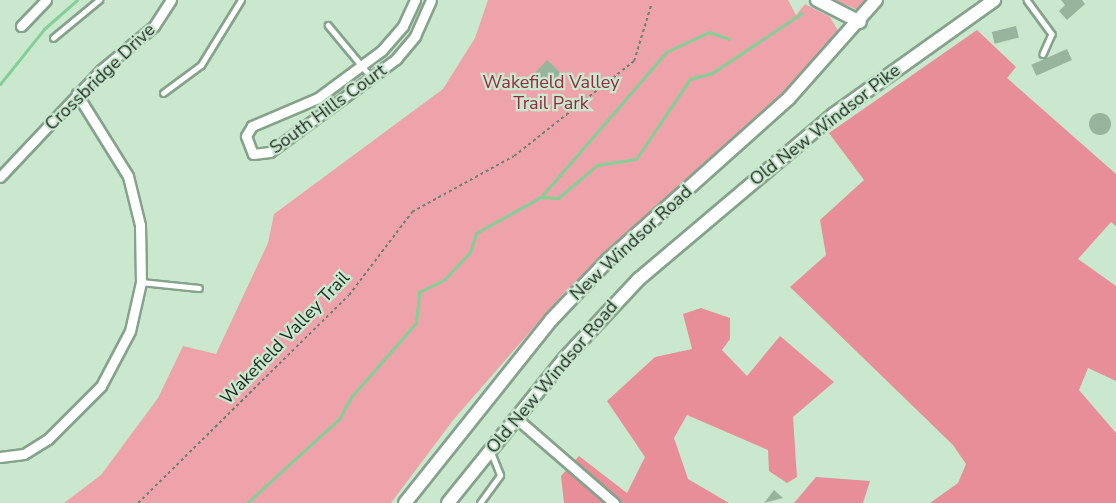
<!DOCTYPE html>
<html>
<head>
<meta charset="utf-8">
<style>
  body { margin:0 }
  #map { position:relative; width:1116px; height:503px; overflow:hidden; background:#c9e8ce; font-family:"Nunito Sans",sans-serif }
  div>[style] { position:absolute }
  .green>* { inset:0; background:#eea3aa }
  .forest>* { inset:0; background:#e88e98 }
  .stream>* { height:3px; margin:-1.5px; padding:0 1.5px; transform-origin:1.5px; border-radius:1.5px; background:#84cf95 }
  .building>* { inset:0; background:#97b59c; transform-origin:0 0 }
  .round { border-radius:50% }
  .path>* { height:1.5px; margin-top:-0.75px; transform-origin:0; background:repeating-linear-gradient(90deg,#6c8170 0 3px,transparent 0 6px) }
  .roads { filter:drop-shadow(2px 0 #85a28a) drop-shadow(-2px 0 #85a28a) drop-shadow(0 2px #85a28a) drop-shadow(0 -2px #85a28a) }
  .lane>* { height:4.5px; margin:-2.25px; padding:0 2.25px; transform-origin:2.25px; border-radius:2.25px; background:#fff }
  .street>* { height:9px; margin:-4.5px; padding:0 4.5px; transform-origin:4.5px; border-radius:4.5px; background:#fff }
  .secondary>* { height:12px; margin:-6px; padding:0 6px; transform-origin:6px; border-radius:6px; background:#fff }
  span { translate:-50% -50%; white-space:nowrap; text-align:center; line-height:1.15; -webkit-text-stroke:4.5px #c9e8ce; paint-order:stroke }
  .street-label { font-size:18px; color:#1d2920 }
  .park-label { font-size:18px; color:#942a40 }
</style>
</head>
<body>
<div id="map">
  <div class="green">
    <i style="clip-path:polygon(488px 0,788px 0,796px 15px,805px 4px,830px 17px,840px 34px,774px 104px,563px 294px,454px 419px,391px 503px,64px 503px,101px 475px,158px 398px,183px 346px,216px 354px,268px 243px,274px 214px,443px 89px,475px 38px)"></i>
    <i style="clip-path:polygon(834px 0,869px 0,858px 10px)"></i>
  </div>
  <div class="forest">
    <i style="clip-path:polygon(977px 30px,1016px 67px,1007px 78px,1116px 174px,1116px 226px,1111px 222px,1078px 259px,1116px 286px,1116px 381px,1088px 368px,1079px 390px,1116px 433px,1116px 503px,930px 503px,958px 483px,966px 464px,953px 445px,790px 287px,826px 255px,820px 220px,864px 180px,829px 133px)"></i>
    <i style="clip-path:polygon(701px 308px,730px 318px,730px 339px,722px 350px,747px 376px,780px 336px,834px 382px,793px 417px,797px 477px,787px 483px,769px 471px,768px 450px,687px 415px,674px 438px,688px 479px,729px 503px,564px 503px,561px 476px,579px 456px,627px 493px,645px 457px,607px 401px,655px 357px,692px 349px,683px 314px)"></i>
    <i style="clip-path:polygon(816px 477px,870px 481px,863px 503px,794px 503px)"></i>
  </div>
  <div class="stream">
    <i style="left:0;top:84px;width:70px;rotate:-51.3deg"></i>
    <i style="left:44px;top:29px;width:44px;rotate:-41.3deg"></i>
    <i style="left:541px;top:197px;width:17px;rotate:3deg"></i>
    <i style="left:558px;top:198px;width:51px;rotate:-40.2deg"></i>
    <i style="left:597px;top:165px;width:39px;rotate:-9deg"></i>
    <i style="left:636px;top:159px;width:97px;rotate:-56deg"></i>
    <i style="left:690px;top:79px;width:23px;rotate:-15deg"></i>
    <i style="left:712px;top:73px;width:108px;rotate:-33.7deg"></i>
    <i style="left:247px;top:503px;width:125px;rotate:-42.4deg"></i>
    <i style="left:339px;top:419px;width:26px;rotate:-61deg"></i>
    <i style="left:352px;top:396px;width:97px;rotate:-48.8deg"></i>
    <i style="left:416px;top:323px;width:31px;rotate:-84deg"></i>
    <i style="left:419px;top:292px;width:28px;rotate:-26deg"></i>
    <i style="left:444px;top:280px;width:38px;rotate:-47deg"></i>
    <i style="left:470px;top:252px;width:20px;rotate:-72deg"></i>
    <i style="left:476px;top:233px;width:74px;rotate:-29deg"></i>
    <i style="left:541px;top:197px;width:191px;rotate:-49.2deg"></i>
    <i style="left:666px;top:52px;width:47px;rotate:-24.9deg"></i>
    <i style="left:709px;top:32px;width:21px;rotate:19deg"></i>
  </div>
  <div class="building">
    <i style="clip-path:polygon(1061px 0,1082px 0,1085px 4px,1067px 20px,1059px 11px,1065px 5px)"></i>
    <i style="left:1016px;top:26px;width:12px;height:25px;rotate:76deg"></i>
    <i style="left:1067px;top:49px;width:12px;height:39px;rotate:66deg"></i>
    <i style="left:547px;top:60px;width:19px;height:22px;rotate:43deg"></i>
    <i class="round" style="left:1089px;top:113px;width:22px;height:22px"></i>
    <i style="clip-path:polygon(774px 490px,783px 498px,764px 503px)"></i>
  </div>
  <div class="path">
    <i style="left:138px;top:503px;width:296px;rotate:-44.6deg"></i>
    <i style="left:349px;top:295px;width:104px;rotate:-52.8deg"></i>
    <i style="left:412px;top:212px;width:116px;rotate:-28.8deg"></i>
    <i style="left:514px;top:156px;width:153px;rotate:-38.4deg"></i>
    <i style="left:634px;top:61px;width:59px;rotate:-73.1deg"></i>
  </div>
  <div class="roads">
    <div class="lane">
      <i style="left:1027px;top:0;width:42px;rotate:53.7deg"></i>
      <i style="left:1052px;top:34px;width:22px;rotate:114deg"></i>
      <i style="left:328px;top:25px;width:69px;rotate:50.3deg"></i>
      <i style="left:53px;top:38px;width:60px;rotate:-39.6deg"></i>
      <i style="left:163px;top:93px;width:47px;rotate:-36.4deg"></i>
      <i style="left:201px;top:65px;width:76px;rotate:-58.4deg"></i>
      <i style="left:141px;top:282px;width:58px;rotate:5.9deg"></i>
      <i style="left:480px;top:503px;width:34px;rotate:-54deg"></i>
      <i style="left:500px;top:475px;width:24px;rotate:-112deg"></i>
    </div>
    <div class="street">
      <i style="left:415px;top:0;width:29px;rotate:115deg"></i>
      <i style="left:403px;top:26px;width:33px;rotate:131deg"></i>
      <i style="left:381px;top:51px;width:79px;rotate:143.3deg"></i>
      <i style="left:318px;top:98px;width:72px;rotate:157deg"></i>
      <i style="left:252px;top:126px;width:12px;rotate:121deg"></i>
      <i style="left:246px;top:136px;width:19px;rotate:69deg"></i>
      <i style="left:253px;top:154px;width:17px;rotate:-7deg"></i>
      <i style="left:270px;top:152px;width:157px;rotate:-36.4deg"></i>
      <i style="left:396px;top:59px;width:30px;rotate:-50deg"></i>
      <i style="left:415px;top:36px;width:39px;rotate:-66deg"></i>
      <i style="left:21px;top:26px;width:36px;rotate:-46deg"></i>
      <i style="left:0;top:177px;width:147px;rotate:-46.7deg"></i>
      <i style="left:101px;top:70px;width:69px;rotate:-39.7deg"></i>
      <i style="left:154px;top:26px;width:31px;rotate:-57deg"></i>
      <i style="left:516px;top:418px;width:130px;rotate:40.9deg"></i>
      <i style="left:0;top:457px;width:24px;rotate:-7deg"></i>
      <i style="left:24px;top:454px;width:28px;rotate:-32deg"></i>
      <i style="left:48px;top:439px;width:75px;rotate:-45deg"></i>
      <i style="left:101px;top:386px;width:62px;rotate:-62.2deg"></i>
      <i style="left:130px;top:331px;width:50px;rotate:-77.3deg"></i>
      <i style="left:141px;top:282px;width:57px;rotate:-91deg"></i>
      <i style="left:140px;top:225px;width:50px;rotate:-103.8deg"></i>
      <i style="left:128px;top:176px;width:97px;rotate:-121.9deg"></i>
    </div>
    <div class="secondary">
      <i style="left:817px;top:0;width:48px;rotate:27.1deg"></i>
      <i style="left:405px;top:503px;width:234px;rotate:-51.4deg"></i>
      <i style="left:551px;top:320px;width:83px;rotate:-46.5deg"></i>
      <i style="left:608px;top:260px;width:243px;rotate:-41.8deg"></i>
      <i style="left:789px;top:98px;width:131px;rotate:-48.4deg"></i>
      <i style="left:448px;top:503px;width:186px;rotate:-51.1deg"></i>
      <i style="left:565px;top:358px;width:108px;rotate:-46.9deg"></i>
      <i style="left:639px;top:279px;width:254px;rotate:-40.2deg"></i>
      <i style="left:833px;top:115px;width:198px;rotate:-35.5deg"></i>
    </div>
  </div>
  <div class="street-label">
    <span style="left:100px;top:77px;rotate:-44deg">Crossbridge Drive</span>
    <span style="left:328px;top:109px;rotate:-36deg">South Hills Court</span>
    <span style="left:825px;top:125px;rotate:-38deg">Old New Windsor Pike</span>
    <span style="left:631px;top:243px;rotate:-43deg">New Windsor Road</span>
    <span style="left:285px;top:338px;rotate:-46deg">Wakefield Valley Trail</span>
    <span style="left:552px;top:377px;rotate:-50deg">Old New Windsor Road</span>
  </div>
  <div class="park-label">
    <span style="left:551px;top:93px">Wakefield Valley<br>Trail Park</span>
  </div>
</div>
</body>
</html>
